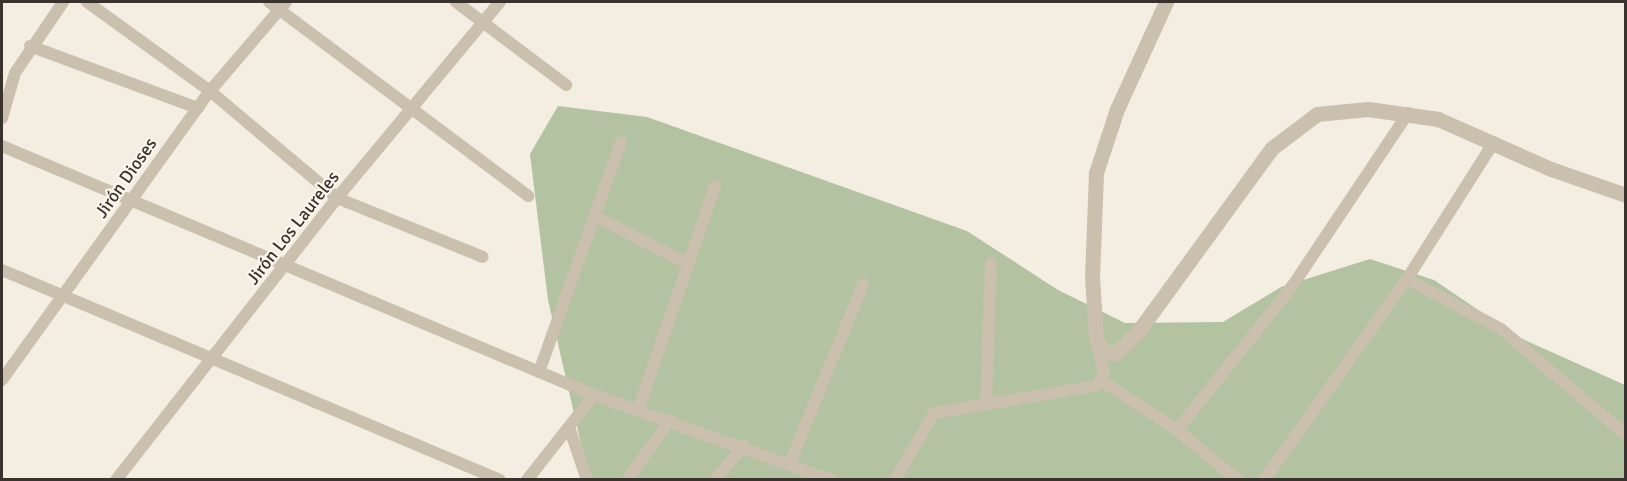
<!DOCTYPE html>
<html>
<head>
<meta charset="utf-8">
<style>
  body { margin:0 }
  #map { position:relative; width:1627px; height:481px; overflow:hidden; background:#f3ede2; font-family:Signika,sans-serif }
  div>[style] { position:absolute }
  .green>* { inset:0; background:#b3c2a1 }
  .minor>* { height:12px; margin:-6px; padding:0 6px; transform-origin:6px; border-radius:6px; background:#cbbfad }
  .tertiary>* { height:15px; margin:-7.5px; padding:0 7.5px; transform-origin:7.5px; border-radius:7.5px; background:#cbbfad }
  span { translate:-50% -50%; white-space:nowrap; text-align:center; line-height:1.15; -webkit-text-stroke:4.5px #faf6ee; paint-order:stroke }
  .street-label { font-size:18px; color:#3a322c }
  .frame { position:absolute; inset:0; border:3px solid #3a322c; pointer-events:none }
</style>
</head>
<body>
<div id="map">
  <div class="green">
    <i style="clip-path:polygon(558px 106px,647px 117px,967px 231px,1058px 290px,1125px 323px,1223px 322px,1281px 287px,1370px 259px,1434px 280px,1518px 337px,1625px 385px,1625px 479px,589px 479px,548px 300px,530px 154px)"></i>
  </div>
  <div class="minor">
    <i style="left:87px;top:2px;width:152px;rotate:35.9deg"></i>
    <i style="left:210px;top:91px;width:166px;rotate:40.1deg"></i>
    <i style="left:337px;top:198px;width:157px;rotate:22deg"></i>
    <i style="left:269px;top:2px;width:324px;rotate:36.8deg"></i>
    <i style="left:456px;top:2px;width:138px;rotate:37deg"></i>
    <i style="left:30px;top:46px;width:179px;rotate:20.3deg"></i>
    <i style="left:2px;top:118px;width:47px;rotate:-73.9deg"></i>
    <i style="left:15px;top:73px;width:86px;rotate:-55.9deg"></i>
    <i style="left:2px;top:146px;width:642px;rotate:22.81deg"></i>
    <i style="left:594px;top:395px;width:253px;rotate:19.7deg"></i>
    <i style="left:595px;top:216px;width:105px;rotate:27.3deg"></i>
    <i style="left:2px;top:270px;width:540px;rotate:22.86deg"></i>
    <i style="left:1407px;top:279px;width:106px;rotate:28deg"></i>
    <i style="left:1501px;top:329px;width:164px;rotate:40.3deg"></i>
    <i style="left:539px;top:372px;width:244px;rotate:-70.4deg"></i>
    <i style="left:2px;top:380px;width:356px;rotate:-54.3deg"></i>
    <i style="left:210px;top:91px;width:117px;rotate:-49.5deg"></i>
    <i style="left:1102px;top:381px;width:90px;rotate:33.2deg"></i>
    <i style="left:1177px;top:430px;width:79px;rotate:39.3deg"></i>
    <i style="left:986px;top:404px;width:141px;rotate:-88deg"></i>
    <i style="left:638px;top:410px;width:237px;rotate:-71deg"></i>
    <i style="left:569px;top:427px;width:56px;rotate:71.2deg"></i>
    <i style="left:1177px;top:430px;width:186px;rotate:-51.3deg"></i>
    <i style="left:1293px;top:285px;width:207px;rotate:-56.2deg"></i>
    <i style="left:790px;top:463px;width:193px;rotate:-67.8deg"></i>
    <i style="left:116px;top:480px;width:358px;rotate:-51.9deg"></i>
    <i style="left:337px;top:198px;width:255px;rotate:-50.3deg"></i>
    <i style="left:527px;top:480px;width:108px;rotate:-51.8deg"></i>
    <i style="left:627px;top:480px;width:74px;rotate:-54.4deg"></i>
    <i style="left:715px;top:480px;width:45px;rotate:-50.4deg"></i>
    <i style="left:895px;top:480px;width:78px;rotate:-59.8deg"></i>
    <i style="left:934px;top:413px;width:164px;rotate:-9.5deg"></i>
    <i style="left:1096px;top:386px;width:14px;rotate:-56deg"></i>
    <i style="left:1104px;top:374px;width:27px;rotate:-103deg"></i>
    <i style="left:1264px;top:480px;width:247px;rotate:-54.6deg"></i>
    <i style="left:1407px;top:279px;width:162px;rotate:-57.6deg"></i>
  </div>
  <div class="tertiary">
    <i style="left:1166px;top:2px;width:118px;rotate:114.6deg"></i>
    <i style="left:1117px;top:109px;width:67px;rotate:108.2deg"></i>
    <i style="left:1096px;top:173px;width:104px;rotate:92.2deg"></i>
    <i style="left:1092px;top:277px;width:62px;rotate:86.3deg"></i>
    <i style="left:1096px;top:339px;width:17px;rotate:57deg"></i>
    <i style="left:1105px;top:353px;width:11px"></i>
    <i style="left:1116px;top:353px;width:29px;rotate:-44deg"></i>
    <i style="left:1137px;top:333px;width:229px;rotate:-53.9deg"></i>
    <i style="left:1272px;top:148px;width:56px;rotate:-37.1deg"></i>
    <i style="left:1317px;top:114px;width:51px;rotate:-5.6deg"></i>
    <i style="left:1368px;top:109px;width:71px;rotate:8.1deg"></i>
    <i style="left:1438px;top:119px;width:124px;rotate:23.9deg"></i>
    <i style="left:1551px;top:169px;width:79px;rotate:19.1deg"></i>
  </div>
  <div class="street-label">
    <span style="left:126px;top:178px;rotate:-55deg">Jirón Dioses</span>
    <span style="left:293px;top:228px;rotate:-52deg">Jirón Los Laureles</span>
  </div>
  <div class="frame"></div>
</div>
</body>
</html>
